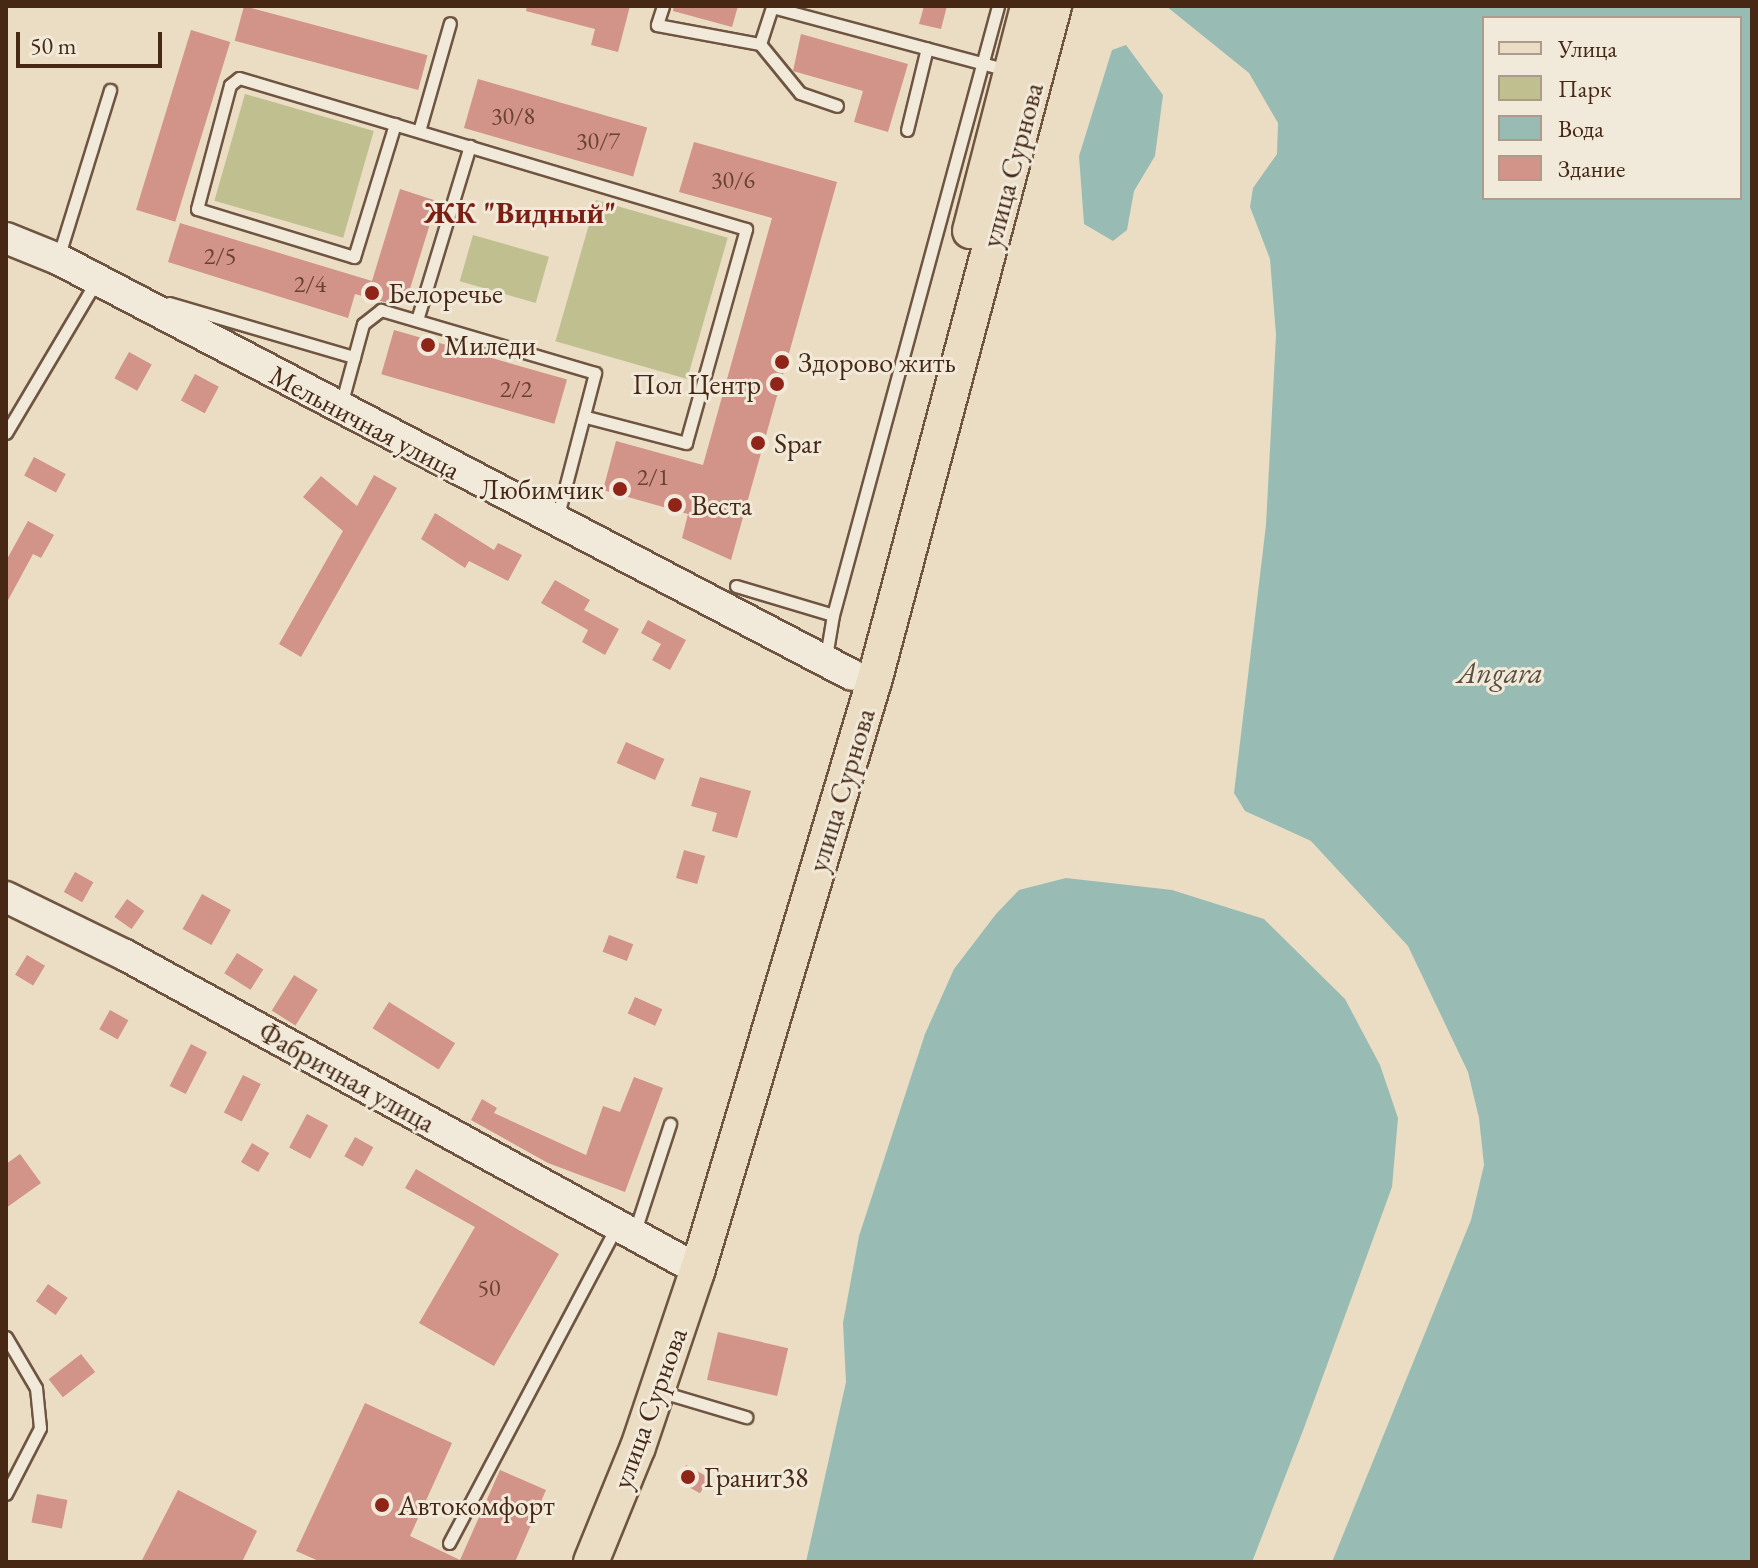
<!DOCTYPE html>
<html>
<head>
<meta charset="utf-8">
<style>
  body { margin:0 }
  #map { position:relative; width:1758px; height:1568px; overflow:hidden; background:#eaddc4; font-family:"EB Garamond",serif }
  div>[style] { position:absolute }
  .green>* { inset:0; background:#bfbf8f; transform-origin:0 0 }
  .water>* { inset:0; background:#98bcb4 }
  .building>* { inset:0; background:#d29389; transform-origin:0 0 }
  .roads { filter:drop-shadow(2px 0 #6f5541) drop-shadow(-2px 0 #6f5541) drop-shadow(0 2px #6f5541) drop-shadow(0 -2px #6f5541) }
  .lane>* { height:11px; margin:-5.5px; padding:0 5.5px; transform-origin:5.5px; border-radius:5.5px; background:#f1e9d9 }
  .secondary>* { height:30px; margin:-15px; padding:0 15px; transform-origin:15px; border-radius:15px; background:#f1e9d9 }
  .primary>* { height:34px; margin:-17px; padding:0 17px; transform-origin:17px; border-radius:17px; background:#eaddc4 }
  .dots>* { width:22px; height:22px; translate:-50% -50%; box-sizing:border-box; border:4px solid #f1e9d9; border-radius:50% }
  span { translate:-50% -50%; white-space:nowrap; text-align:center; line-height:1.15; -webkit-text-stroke:6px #f1e9d9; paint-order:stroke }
  .number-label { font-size:24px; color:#694332 }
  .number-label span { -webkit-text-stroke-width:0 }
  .street-label { font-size:28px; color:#462815 }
  .poi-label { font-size:28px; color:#462815 }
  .left { translate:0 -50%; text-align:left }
  .right { translate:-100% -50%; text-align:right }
  .neighbourhood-label { font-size:30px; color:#7a1f14; font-weight:700 }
  .water-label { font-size:30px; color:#5a4d3d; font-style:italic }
  .frame { position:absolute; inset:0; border:8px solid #462815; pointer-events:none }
  .legend { position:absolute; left:1482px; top:16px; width:260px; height:184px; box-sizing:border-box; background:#f1e9d9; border:2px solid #ad9c8b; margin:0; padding:10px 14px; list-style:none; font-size:24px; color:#462815 }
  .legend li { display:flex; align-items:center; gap:16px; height:40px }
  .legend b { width:40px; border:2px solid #ad9c8b }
  .scale { position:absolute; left:16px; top:32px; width:146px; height:36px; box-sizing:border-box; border:4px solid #462815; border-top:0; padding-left:10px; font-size:24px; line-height:28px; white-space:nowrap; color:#462815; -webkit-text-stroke:6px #f1e9d9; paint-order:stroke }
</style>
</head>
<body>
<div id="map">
  <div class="green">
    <i style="left:245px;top:94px;width:134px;height:111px;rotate:16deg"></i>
    <i style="left:596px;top:200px;width:137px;height:147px;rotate:16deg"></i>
    <i style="left:473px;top:235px;width:79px;height:48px;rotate:16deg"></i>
  </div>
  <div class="water">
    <i style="clip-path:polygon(evenodd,1166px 6px,1752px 6px,1752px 1562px,1332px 1562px,1471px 1220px,1484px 1165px,1479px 1118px,1468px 1072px,1408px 946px,1311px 841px,1245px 811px,1234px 793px,1266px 525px,1276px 335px,1270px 259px,1250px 207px,1253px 188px,1277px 154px,1278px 123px,1249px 73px,1166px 6px,1484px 18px,1740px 18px,1740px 198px,1484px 198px,1484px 18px)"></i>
    <i style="clip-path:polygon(1126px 45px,1163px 95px,1155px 156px,1134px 191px,1127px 230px,1113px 241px,1084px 224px,1079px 156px,1112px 50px)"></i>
    <i style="clip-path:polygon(1066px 878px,1172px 890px,1264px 919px,1345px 999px,1380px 1065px,1398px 1118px,1392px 1187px,1304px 1428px,1252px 1562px,806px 1562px,846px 1382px,843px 1323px,859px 1236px,925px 1034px,954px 969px,996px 914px,1019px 890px)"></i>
  </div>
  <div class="building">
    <i style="left:244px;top:6px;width:190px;height:36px;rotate:15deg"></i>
    <i style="clip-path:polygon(527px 6px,630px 6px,618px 52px,591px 45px,595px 29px,526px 11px)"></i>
    <i style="clip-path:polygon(674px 6px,738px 6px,732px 27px,673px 11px)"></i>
    <i style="clip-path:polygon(924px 6px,947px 6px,941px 29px,919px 24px)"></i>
    <i style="left:191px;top:30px;width:41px;height:188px;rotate:17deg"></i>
    <i style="clip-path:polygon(801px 34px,908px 64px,888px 132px,854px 122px,863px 91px,793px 71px)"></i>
    <i style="left:478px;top:79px;width:176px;height:51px;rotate:16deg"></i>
    <i style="clip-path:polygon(694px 142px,837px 182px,731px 560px,682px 538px,688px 514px,603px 490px,616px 441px,703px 465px,772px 218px,679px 192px)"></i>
    <i style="clip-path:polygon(400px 189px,437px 201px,409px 292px,400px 290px,395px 305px,355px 294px,348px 318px,168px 262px,180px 223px,372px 281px)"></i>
    <i style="left:394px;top:330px;width:180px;height:46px;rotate:16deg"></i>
    <i style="left:129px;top:352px;width:26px;height:30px;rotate:29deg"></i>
    <i style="left:195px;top:374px;width:27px;height:30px;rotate:28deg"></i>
    <i style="left:34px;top:457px;width:36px;height:21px;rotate:28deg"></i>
    <i style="clip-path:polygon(374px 475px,397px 488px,301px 657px,279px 644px,343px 531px,303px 497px,321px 476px,357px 506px)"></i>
    <i style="clip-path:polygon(435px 513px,494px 550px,498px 543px,522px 555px,508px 581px,469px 561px,465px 568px,421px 539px)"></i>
    <i style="clip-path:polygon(28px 521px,54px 535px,41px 558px,33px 554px,6px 604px,6px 561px)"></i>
    <i style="clip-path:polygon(555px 580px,590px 600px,584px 610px,619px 629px,605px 655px,582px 642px,588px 630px,541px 603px)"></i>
    <i style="clip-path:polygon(648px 620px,686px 640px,670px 670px,652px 660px,661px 644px,641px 633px)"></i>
    <i style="left:626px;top:742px;width:42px;height:23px;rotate:24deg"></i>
    <i style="clip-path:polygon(700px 777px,751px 791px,737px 838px,712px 831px,717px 813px,691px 806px)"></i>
    <i style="left:684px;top:850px;width:22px;height:29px;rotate:16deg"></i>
    <i style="left:75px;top:872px;width:21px;height:23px;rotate:29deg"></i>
    <i style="left:202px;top:894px;width:33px;height:40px;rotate:29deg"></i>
    <i style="left:127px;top:899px;width:21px;height:22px;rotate:35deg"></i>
    <i style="left:609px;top:935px;width:26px;height:18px;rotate:21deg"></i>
    <i style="left:237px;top:953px;width:31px;height:24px;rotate:32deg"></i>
    <i style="left:27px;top:955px;width:21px;height:23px;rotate:31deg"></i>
    <i style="left:294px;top:975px;width:28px;height:42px;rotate:32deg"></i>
    <i style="left:635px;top:997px;width:30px;height:18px;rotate:24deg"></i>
    <i style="left:389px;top:1002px;width:78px;height:31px;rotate:32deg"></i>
    <i style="left:110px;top:1010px;width:21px;height:22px;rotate:29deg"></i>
    <i style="left:191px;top:1044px;width:18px;height:47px;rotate:27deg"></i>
    <i style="left:243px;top:1075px;width:20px;height:42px;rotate:27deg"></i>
    <i style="clip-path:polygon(634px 1077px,663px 1088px,625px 1192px,548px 1163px,471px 1120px,482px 1099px,497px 1108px,494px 1113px,586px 1155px,603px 1106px,620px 1112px)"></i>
    <i style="left:307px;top:1114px;width:24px;height:38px;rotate:28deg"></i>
    <i style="left:355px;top:1137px;width:21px;height:22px;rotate:29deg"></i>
    <i style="left:252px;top:1143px;width:20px;height:22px;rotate:30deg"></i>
    <i style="clip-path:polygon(20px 1154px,41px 1183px,6px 1208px,6px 1164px)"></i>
    <i style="clip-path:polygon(416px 1169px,559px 1254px,494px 1366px,419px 1323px,475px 1227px,405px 1188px)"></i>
    <i style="left:48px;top:1284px;width:24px;height:21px;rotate:35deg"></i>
    <i style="left:718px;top:1332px;width:72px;height:49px;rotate:13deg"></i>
    <i style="left:81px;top:1354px;width:23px;height:41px;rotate:52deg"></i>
    <i style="clip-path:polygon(365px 1403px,452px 1443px,410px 1536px,460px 1560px,500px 1470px,546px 1490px,515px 1562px,321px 1562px,296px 1551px)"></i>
    <i style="left:686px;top:1465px;width:26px;height:18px;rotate:29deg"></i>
    <i style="clip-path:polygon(178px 1490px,257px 1531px,242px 1562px,141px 1562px)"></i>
    <i style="left:37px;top:1494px;width:31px;height:29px;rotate:11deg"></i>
  </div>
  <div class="roads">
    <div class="lane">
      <i style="left:663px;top:6px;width:20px;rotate:108deg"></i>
      <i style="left:657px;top:25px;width:105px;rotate:10.5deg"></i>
      <i style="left:760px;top:44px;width:39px;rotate:-72deg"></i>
      <i style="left:772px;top:7px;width:243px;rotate:15deg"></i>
      <i style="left:760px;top:44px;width:63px;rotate:50.8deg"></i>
      <i style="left:800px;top:93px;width:39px;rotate:19deg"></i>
      <i style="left:395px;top:124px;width:139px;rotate:107.1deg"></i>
      <i style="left:354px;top:257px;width:164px;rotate:-163deg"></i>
      <i style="left:197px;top:209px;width:128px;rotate:-75.1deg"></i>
      <i style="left:230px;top:85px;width:11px;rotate:-38deg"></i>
      <i style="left:239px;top:78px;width:529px;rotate:16.59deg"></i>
      <i style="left:746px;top:229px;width:222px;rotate:105.7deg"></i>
      <i style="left:686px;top:443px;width:103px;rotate:-165.4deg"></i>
      <i style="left:907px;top:130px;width:84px;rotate:-76.3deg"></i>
      <i style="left:419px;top:131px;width:112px;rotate:-74deg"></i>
      <i style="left:58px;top:258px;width:176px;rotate:-72.8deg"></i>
      <i style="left:169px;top:303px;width:193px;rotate:16.3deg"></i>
      <i style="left:417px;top:320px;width:182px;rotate:-73.1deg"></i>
      <i style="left:341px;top:405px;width:84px;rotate:-74.8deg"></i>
      <i style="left:363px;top:324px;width:23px;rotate:-38deg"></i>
      <i style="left:381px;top:310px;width:223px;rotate:16.4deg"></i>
      <i style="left:595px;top:373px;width:151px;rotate:104.6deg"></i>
      <i style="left:6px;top:433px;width:178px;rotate:-59.3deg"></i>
      <i style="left:736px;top:586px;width:101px;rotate:16.6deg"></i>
      <i style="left:833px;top:615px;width:43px;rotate:99.5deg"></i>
      <i style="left:833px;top:615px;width:631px;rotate:-74.84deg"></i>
      <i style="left:634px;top:1234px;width:116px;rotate:-71.9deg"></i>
      <i style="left:6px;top:1337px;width:59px;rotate:59.5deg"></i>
      <i style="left:36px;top:1388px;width:40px;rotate:84.3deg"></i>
      <i style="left:40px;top:1428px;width:74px;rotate:117.3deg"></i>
      <i style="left:662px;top:1392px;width:88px;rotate:16.6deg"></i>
      <i style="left:449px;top:1543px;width:359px;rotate:-62.1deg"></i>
    </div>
    <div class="secondary">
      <i style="left:6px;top:238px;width:56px;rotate:22deg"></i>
      <i style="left:58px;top:259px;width:896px;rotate:27.65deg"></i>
      <i style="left:6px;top:897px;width:132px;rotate:26deg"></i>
      <i style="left:125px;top:955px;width:640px;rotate:28.77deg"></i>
    </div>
    <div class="primary">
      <i style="left:970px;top:231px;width:232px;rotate:-75.5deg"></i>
      <i style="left:591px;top:1562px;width:124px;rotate:-67.8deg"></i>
      <i style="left:638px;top:1447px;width:185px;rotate:-71.4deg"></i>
      <i style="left:697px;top:1272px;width:620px;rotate:-73.32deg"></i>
      <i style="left:875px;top:678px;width:695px;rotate:-75.08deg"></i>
    </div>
  </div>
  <div class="dots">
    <i style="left:372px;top:293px;background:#8f2418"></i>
    <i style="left:428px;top:345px;background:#8f2418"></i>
    <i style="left:782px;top:362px;background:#8f2418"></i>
    <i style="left:777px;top:384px;background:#8f2418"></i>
    <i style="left:758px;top:443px;background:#8f2418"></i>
    <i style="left:620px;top:489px;background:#8f2418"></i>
    <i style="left:675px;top:505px;background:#8f2418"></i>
    <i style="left:688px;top:1477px;background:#8f2418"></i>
    <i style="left:382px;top:1505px;background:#8f2418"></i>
  </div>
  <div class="number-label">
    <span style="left:513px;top:116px">30/8</span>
    <span style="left:598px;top:141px">30/7</span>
    <span style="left:733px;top:180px">30/6</span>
    <span style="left:220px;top:256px">2/5</span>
    <span style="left:310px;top:284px">2/4</span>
    <span style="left:516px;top:389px">2/2</span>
    <span style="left:653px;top:477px">2/1</span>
    <span style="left:489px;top:1288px">50</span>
  </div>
  <div class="street-label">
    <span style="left:1012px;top:165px;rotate:-75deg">улица Сурнова</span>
    <span style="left:365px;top:422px;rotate:28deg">Мельничная улица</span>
    <span style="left:841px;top:790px;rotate:-73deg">улица Сурнова</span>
    <span style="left:347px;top:1077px;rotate:29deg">Фабричная улица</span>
    <span style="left:649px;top:1408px;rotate:-70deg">улица Сурнова</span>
  </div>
  <div class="poi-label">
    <span class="left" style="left:388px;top:293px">Белоречье</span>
    <span class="left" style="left:444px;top:345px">Миледи</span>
    <span class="left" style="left:798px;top:362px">Здорово жить</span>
    <span class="right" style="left:761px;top:384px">Пол Центр</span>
    <span class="left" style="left:774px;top:443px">Spar</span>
    <span class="right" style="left:604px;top:489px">Любимчик</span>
    <span class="left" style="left:691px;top:505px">Веста</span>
    <span class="left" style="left:704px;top:1477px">Гранит38</span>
    <span class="left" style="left:398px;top:1505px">Автокомфорт</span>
  </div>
  <div class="neighbourhood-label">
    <span style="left:520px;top:213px">ЖК "Видный"</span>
  </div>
  <div class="water-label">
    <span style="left:1500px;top:673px">Angara</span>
  </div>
  <div class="frame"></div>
  <ul class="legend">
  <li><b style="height:10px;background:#eaddc4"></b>Улица</li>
  <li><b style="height:22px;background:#bfbf8f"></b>Парк</li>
  <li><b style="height:22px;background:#98bcb4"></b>Вода</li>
  <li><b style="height:22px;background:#d29389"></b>Здание</li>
  </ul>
  <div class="scale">50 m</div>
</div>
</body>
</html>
